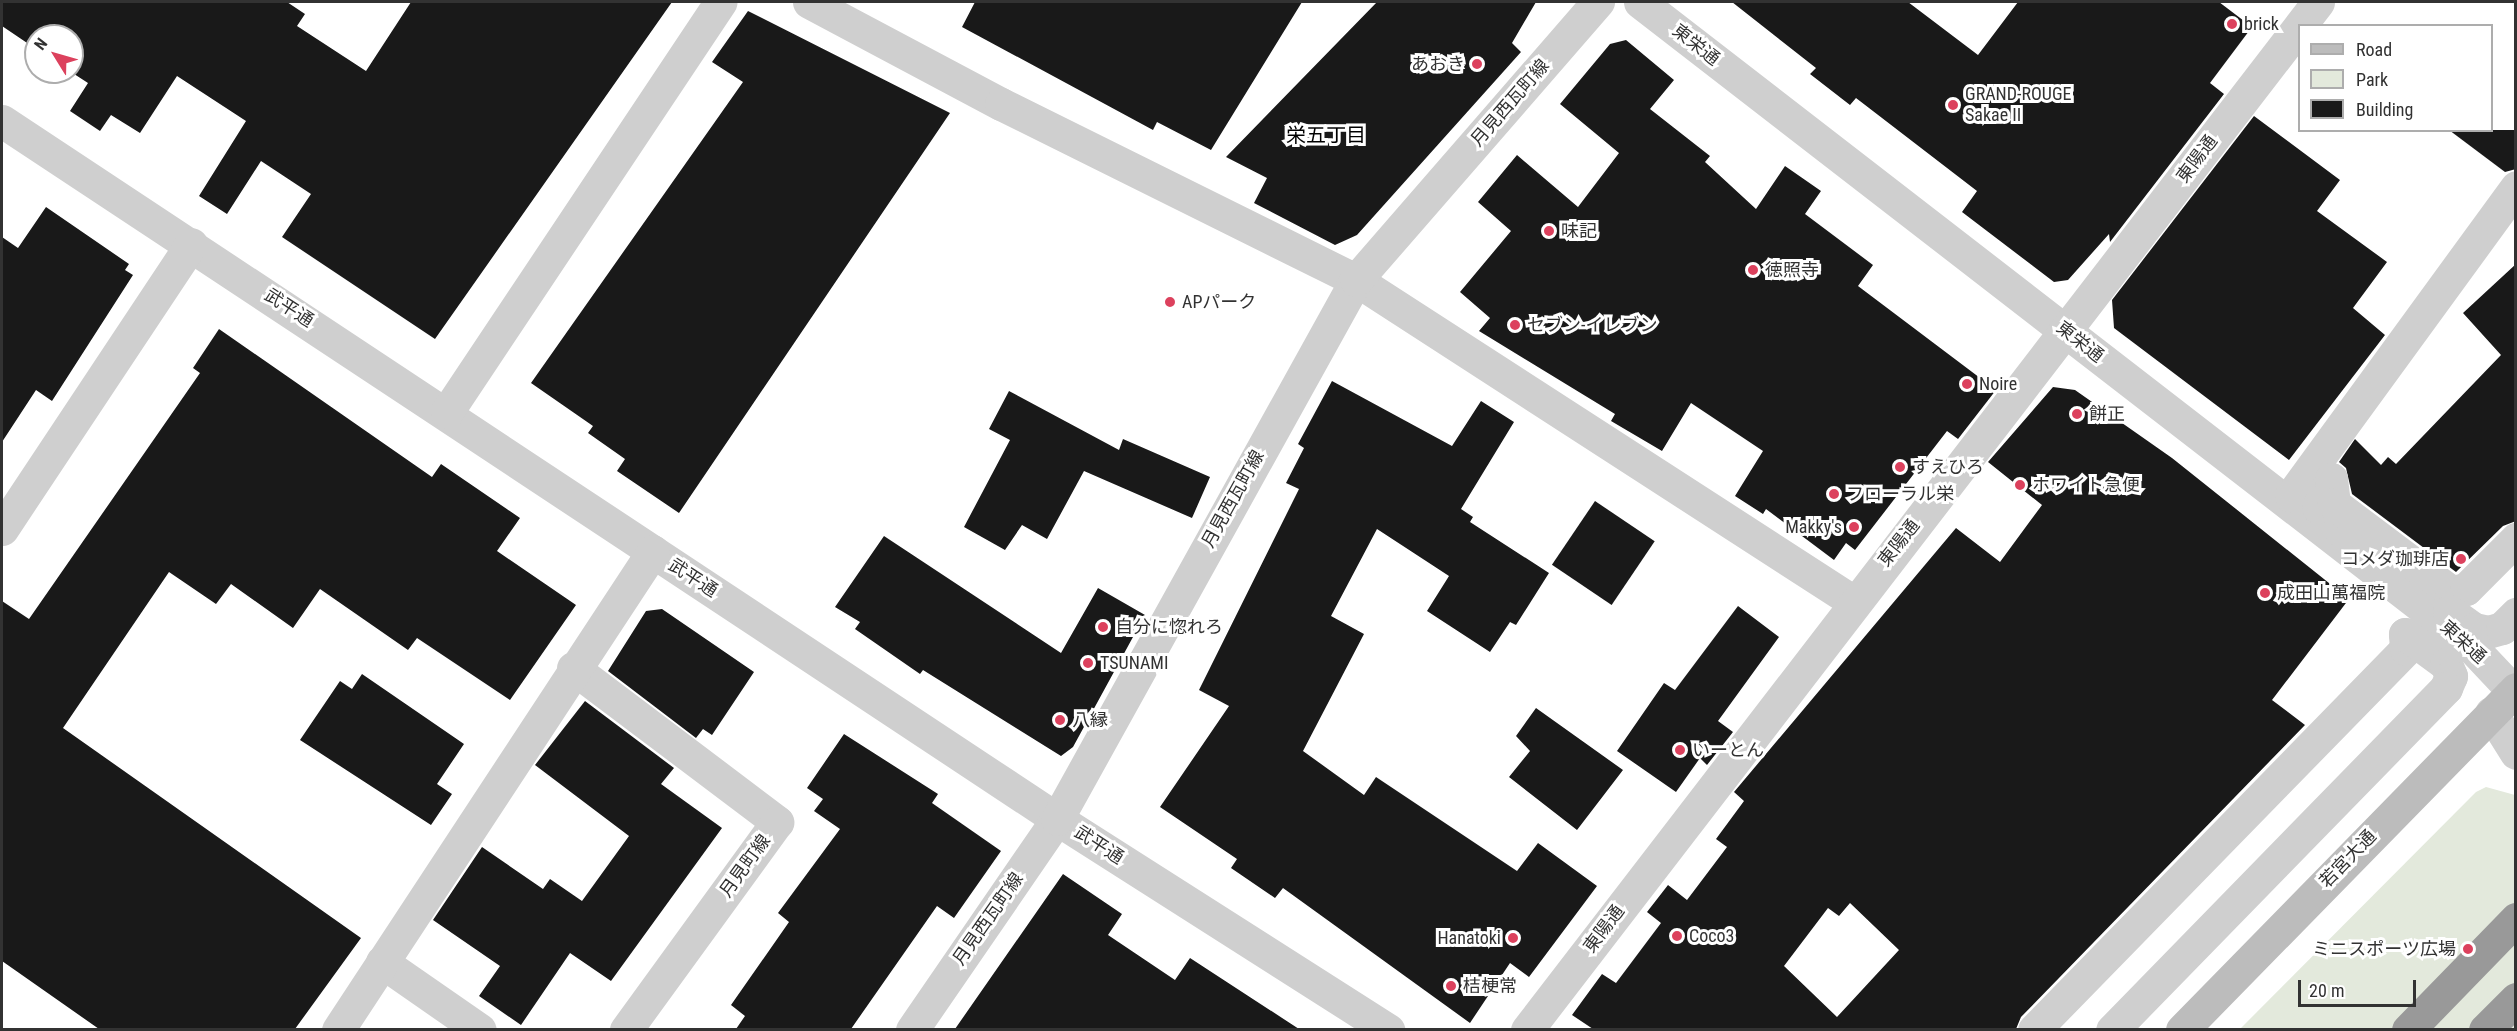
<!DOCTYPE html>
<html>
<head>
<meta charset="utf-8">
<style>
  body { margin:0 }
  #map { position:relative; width:2517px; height:1031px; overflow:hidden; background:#fff; font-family:"Roboto Condensed","Noto Sans JP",sans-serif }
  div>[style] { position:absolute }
  .green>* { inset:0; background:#e3e9dc }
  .building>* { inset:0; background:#191919; transform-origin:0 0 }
  .street>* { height:33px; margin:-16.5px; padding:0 16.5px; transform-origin:16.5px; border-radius:16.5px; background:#cfcfcf }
  .secondary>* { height:33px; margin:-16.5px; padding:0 16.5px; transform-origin:16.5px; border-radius:16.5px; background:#bcbcbc }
  .highway>* { height:33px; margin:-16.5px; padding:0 16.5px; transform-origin:16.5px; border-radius:16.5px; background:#999 }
  .dots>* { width:16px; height:16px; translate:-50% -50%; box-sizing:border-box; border:3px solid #fff; border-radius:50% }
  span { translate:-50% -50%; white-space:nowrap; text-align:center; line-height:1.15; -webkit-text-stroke:6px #fff; paint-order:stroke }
  .poi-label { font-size:18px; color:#323232 }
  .left { translate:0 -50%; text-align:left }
  .right { translate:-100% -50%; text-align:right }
  .street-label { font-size:18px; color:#323232 }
  .neighbourhood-label { font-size:20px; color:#000 }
  .frame { position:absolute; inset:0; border:3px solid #323232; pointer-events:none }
  .legend { position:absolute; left:2298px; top:24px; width:195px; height:108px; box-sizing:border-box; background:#fff; border:2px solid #adadad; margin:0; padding:8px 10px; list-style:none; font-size:18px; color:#323232 }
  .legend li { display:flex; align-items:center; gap:12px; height:30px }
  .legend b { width:30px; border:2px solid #adadad }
  .north { position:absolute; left:24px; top:24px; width:60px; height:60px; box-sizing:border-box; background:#fff; border:2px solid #adadad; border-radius:50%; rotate:307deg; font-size:16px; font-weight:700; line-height:24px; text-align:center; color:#323232 }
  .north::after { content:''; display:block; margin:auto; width:21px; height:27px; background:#dc415d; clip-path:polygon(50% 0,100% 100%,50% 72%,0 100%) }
  .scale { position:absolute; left:2298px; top:980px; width:118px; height:27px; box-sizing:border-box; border:3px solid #323232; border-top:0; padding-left:8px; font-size:18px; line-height:21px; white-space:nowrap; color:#323232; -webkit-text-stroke:4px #fff; paint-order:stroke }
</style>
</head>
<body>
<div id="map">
  <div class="green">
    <i style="clip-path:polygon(2486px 787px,2515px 795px,2515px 1029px,2239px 1030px,2476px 792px)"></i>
  </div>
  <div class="building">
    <i style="clip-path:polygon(2px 2px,287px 2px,305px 14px,297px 26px,366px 71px,411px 2px,672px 2px,435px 339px,282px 237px,311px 194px,261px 161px,227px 214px,199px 196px,246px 121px,177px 76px,140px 133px,111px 115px,100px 131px,70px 111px,88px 83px,71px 72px,72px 36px,36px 36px,36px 49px,2px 26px)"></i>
    <i style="clip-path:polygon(975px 2px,1302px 2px,1211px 150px,1157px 122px,1153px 130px,962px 27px)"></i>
    <i style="clip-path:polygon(1377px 2px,1536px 2px,1512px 43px,1521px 52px,1357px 235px,1335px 245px,1254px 203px,1267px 178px,1226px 157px)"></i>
    <i style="clip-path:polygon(1732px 2px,1908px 2px,1978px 55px,2018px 2px,2219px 2px,2252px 27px,2210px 83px,2224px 94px,2110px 242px,2109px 234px,2068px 280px,2054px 282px,1962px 212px,1977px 191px,1856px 98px,1850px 105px,1810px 74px,1816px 68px)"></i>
    <i style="clip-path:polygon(748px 11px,950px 113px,679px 513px,617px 471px,625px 459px,588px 433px,593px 426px,531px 383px,743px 82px,712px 62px)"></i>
    <i style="clip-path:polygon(1626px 40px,1674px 80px,1650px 109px,1710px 156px,1705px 162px,1756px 209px,1785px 166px,1821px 191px,1805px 214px,1873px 265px,1858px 286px,1996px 390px,1958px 439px,1947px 431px,1855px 550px,1846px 543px,1834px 560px,1766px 509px,1763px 514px,1735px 496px,1763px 451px,1691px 403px,1662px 451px,1611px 421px,1615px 414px,1479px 331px,1490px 318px,1460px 292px,1511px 231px,1478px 202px,1517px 155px,1578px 207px,1619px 153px,1560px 104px,1610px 44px)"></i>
    <i style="clip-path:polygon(2254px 116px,2340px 180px,2317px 211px,2387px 262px,2353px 308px,2385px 335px,2289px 460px,2114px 328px,2112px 300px)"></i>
    <i style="clip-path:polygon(2449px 130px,2516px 130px,2516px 169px,2505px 172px)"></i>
    <i style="clip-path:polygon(46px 207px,129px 264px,125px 270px,133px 275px,52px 401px,36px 390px,2px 442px,2px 237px,18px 248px)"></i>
    <i style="clip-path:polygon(2516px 264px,2516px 521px,2503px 526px,2456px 572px,2352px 494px,2346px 468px,2339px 462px,2355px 439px,2381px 465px,2388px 457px,2396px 464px,2501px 355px,2463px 313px)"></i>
    <i style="clip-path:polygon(219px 329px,432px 477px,441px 464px,520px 518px,497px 551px,576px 605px,510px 700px,417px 638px,408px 650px,320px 589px,293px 628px,231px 584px,216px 604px,169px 572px,63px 728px,361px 938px,295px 1029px,99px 1029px,2px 961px,2px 601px,29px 619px,200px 373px,193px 368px)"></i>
    <i style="clip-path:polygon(1332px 381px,1452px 446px,1481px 401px,1514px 422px,1461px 509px,1473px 517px,1470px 522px,1549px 573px,1516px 625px,1510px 622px,1490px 652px,1427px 611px,1449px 576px,1377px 529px,1331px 616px,1364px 634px,1303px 751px,1364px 795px,1376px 777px,1517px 871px,1538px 843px,1597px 886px,1529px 977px,1510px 963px,1470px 1023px,1283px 888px,1275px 898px,1231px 868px,1237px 859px,1160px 807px,1229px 706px,1199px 690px,1299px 489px,1286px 483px,1304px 448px,1298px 444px)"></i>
    <i style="clip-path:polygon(evenodd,2053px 387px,2075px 390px,2172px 458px,2349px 599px,2272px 700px,2305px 725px,2021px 1017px,2016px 1029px,1593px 1029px,1572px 1015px,1602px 974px,1616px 983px,1661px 923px,1647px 912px,1668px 885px,1687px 900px,1727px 847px,1716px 839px,1744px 801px,1734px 792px,1956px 528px,2000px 562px,2042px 505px,1988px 462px,2053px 387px,1850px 903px,1899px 950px,1837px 1017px,1784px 966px,1828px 908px,1839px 916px,1850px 903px)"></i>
    <i style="clip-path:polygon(1009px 391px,1119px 450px,1123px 439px,1210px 477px,1192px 518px,1084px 471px,1047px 539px,1022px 525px,1005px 550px,964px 527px,1010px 440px,989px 429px)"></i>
    <i style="left:1595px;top:501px;width:72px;height:77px;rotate:34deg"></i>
    <i style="clip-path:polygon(884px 536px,1061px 653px,1098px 588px,1145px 615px,1073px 747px,1061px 756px,923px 670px,920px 674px,855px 629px,860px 622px,835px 607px)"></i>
    <i style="clip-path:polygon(1738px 606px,1779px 637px,1718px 721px,1733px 732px,1707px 765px,1700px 758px,1676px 792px,1617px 751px,1664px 683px,1675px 690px)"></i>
    <i style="clip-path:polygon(662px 609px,754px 672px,712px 735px,703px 729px,696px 738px,608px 671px,646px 611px)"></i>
    <i style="clip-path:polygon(362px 674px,464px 744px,437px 784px,452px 794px,431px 825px,300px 740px,340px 681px,352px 689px)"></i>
    <i style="clip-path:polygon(585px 701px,674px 768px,661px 784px,722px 828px,611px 981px,570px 953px,521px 1025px,479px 996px,500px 966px,433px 920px,482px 847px,543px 889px,550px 879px,582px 901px,629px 836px,535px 765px)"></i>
    <i style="clip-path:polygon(1536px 708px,1623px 770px,1577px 830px,1509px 777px,1530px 751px,1516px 736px)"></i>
    <i style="clip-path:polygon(844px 734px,938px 794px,932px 803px,1001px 851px,954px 918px,937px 906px,851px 1029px,736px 1029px,745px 1016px,731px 1005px,789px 922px,778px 913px,840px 829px,814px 811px,823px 799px,807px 788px)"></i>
    <i style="clip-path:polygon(1063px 874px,1122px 914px,1108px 935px,1175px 980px,1190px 958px,1299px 1029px,955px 1029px)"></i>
  </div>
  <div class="street">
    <i style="left:809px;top:2px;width:217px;rotate:28deg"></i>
    <i style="left:1001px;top:104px;width:396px;rotate:26.4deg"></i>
    <i style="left:1356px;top:280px;width:593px;rotate:32.89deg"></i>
    <i style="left:1640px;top:2px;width:1043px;rotate:37.72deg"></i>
    <i style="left:2465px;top:640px;width:70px;rotate:46.7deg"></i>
    <i style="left:2px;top:121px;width:1265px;rotate:33.49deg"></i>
    <i style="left:1057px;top:819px;width:393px;rotate:32.5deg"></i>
    <i style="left:447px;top:412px;width:493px;rotate:-56.3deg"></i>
    <i style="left:2291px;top:496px;width:382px;rotate:-53.9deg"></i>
    <i style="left:2px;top:529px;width:342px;rotate:-56.4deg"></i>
    <i style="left:2343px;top:532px;width:35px;rotate:-135deg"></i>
    <i style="left:2318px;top:507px;width:31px;rotate:-65deg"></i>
    <i style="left:2331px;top:479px;width:25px;rotate:83deg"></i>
    <i style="left:2334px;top:504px;width:146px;rotate:36.9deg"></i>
    <i style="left:2451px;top:592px;width:15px;rotate:-11deg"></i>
    <i style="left:2466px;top:589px;width:71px;rotate:-45deg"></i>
    <i style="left:2449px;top:611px;width:31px;rotate:36deg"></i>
    <i style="left:2474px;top:629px;width:14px;rotate:12deg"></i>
    <i style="left:2488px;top:632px;width:15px;rotate:-16deg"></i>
    <i style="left:2502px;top:628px;width:20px;rotate:-45deg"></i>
    <i style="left:573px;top:668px;width:256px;rotate:37deg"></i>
    <i style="left:777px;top:822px;width:257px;rotate:126deg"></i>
    <i style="left:2491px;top:713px;width:47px;rotate:58deg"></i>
    <i style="left:382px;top:962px;width:119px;rotate:34.8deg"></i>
    <i style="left:338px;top:1030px;width:573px;rotate:-56.67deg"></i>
    <i style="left:912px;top:1030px;width:256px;rotate:-55.5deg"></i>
    <i style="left:1057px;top:819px;width:616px;rotate:-60.98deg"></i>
    <i style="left:1356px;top:280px;width:369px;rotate:-49deg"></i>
    <i style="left:1527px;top:1030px;width:1297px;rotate:-52.42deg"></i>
    <i style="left:2034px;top:1030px;width:532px;rotate:-45.68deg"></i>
    <i style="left:2406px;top:649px;width:15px;rotate:-94deg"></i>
    <i style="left:2405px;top:634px;width:51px;rotate:36.2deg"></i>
    <i style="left:2446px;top:664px;width:13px;rotate:67deg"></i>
    <i style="left:2451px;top:676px;width:13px;rotate:113deg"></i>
    <i style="left:2446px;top:688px;width:478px;rotate:134.3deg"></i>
  </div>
  <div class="secondary">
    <i style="left:2182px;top:1030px;width:477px;rotate:-45.6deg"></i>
  </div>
  <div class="highway">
    <i style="left:2408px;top:1030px;width:155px;rotate:-45.8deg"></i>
    <i style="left:2485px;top:1030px;width:44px;rotate:-45deg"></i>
  </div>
  <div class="dots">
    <i style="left:2232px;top:24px;background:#dc415d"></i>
    <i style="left:1477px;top:64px;background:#dc415d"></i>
    <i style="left:1953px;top:105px;background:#dc415d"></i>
    <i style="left:1549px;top:231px;background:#dc415d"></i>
    <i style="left:1753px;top:270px;background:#dc415d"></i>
    <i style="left:1170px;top:302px;background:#dc415d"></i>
    <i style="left:1515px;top:325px;background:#dc415d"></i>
    <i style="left:1967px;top:384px;background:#dc415d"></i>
    <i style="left:2077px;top:414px;background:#dc415d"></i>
    <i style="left:1900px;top:467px;background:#dc415d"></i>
    <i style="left:2020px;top:485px;background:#dc415d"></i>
    <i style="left:1834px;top:494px;background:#dc415d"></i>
    <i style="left:1854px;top:527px;background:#dc415d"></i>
    <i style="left:2461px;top:559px;background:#dc415d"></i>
    <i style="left:2265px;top:593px;background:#dc415d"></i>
    <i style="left:1103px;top:627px;background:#dc415d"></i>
    <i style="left:1088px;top:663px;background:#dc415d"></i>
    <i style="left:1060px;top:720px;background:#dc415d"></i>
    <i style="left:1680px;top:750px;background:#dc415d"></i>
    <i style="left:1677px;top:936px;background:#dc415d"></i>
    <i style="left:1513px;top:938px;background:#dc415d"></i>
    <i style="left:2468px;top:949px;background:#dc415d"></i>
    <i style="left:1451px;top:986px;background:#dc415d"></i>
  </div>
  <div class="poi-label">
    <span class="left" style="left:2244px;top:24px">brick</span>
    <span class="right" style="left:1465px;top:64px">あおき</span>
    <span class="left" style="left:1965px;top:105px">GRAND-ROUGE<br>Sakae II</span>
    <span class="left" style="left:1561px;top:231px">味記</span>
    <span class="left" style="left:1765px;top:270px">徳照寺</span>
    <span class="left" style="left:1182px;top:302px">APパーク</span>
    <span class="left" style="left:1527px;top:325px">セブン-イレブン</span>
    <span class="left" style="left:1979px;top:384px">Noire</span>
    <span class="left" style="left:2089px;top:414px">餅正</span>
    <span class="left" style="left:1912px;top:467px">すえひろ</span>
    <span class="left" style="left:2032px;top:485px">ホワイト急便</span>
    <span class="left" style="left:1846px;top:494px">フローラル栄</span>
    <span class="right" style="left:1842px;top:527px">Makky's</span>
    <span class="right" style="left:2449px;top:559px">コメダ珈琲店</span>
    <span class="left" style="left:2277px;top:593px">成田山萬福院</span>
    <span class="left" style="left:1115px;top:627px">自分に惚れろ</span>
    <span class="left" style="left:1100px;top:663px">TSUNAMI</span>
    <span class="left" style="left:1072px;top:720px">八縁</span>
    <span class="left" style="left:1692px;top:750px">いーとん</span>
    <span class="left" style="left:1689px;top:936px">Coco3</span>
    <span class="right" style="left:1501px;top:938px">Hanatoki</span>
    <span class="right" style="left:2456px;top:949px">ミニスポーツ広場</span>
    <span class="left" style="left:1463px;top:986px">桔梗常</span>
  </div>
  <div class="street-label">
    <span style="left:1696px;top:45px;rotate:38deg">東栄通</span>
    <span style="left:1510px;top:103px;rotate:-49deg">月見西瓦町線</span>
    <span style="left:2197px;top:159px;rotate:-53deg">東陽通</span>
    <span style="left:289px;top:308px;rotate:33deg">武平通</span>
    <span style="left:2080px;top:342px;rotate:38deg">東栄通</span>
    <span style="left:1233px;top:499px;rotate:-61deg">月見西瓦町線</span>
    <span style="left:1899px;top:543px;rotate:-52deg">東陽通</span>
    <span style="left:693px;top:578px;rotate:33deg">武平通</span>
    <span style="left:2463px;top:642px;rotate:42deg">東栄通</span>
    <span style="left:1099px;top:845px;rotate:33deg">武平通</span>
    <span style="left:2348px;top:859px;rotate:-46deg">若宮大通</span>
    <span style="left:745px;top:866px;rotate:-54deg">月見町線</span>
    <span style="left:988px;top:919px;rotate:-55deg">月見西瓦町線</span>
    <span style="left:1604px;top:929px;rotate:-53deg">東陽通</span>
  </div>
  <div class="neighbourhood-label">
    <span style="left:1326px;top:135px">栄五丁目</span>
  </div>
  <div class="frame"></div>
  <ul class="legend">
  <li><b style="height:8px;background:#bcbcbc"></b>Road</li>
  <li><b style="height:16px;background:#e3e9dc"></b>Park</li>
  <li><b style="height:16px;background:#191919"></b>Building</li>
  </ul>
  <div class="north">N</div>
  <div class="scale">20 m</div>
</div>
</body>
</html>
